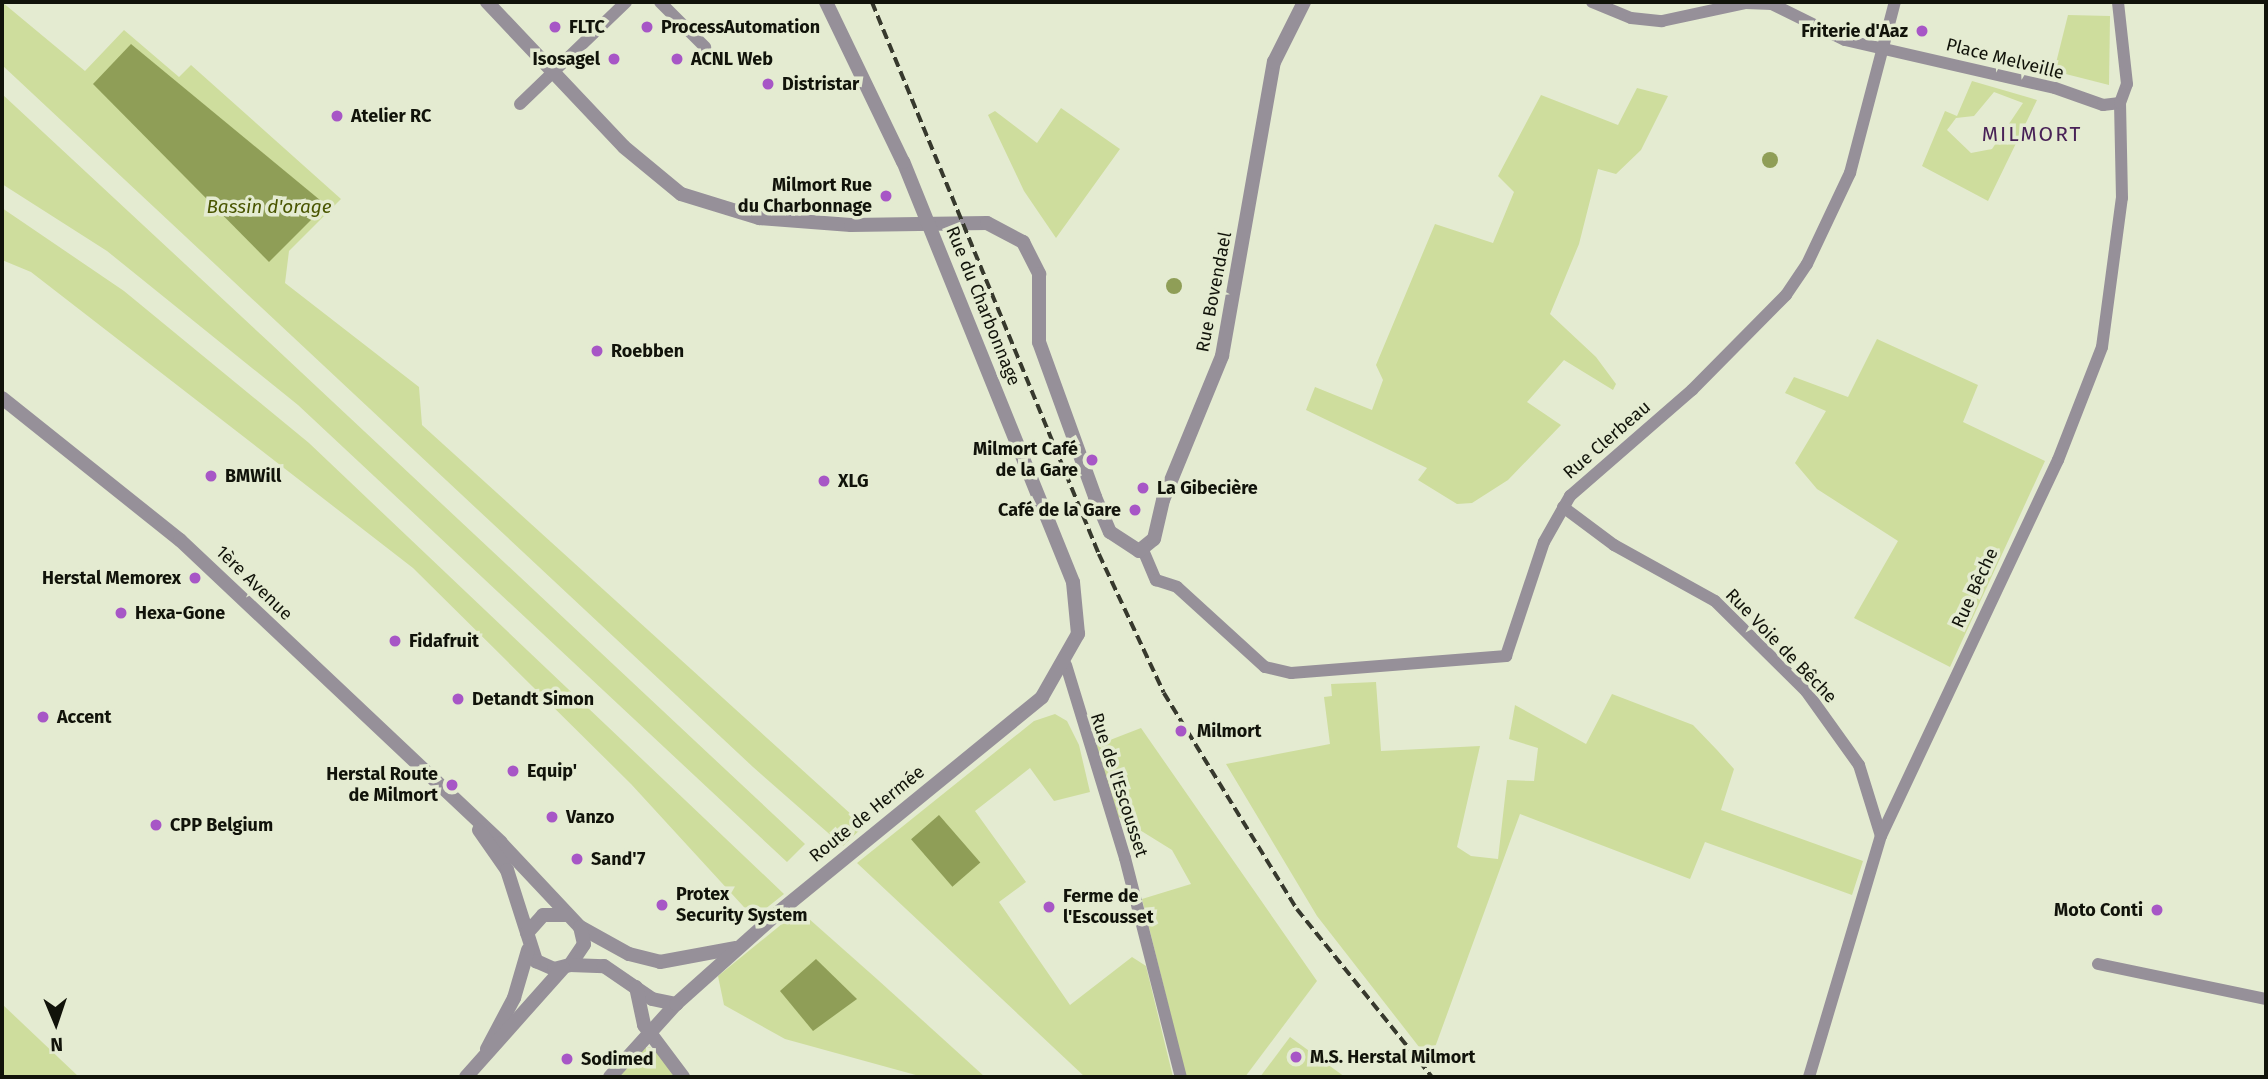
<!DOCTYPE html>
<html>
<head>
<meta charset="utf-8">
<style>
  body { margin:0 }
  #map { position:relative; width:2268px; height:1079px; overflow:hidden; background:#e4ebd1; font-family:"Fira Sans",sans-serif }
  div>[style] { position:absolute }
  .green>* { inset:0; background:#cedd9d }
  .water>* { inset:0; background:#8f9e57; transform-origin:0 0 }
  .round { border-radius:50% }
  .minor>* { height:12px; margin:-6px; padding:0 6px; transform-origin:6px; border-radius:6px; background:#969099 }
  .tertiary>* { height:14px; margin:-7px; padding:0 7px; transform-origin:7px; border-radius:7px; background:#969099 }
  .rail>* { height:3.5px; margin-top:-1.75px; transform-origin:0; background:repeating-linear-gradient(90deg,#37392d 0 10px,transparent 0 15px) }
  .dots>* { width:19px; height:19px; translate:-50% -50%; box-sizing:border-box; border:4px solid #e4ebd1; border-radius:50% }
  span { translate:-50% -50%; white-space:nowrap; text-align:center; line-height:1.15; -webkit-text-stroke:7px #e4ebd1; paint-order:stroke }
  .poi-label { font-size:18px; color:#11130a; font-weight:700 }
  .left { translate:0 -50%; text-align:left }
  .right { translate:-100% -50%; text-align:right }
  .street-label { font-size:18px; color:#11130a }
  .water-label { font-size:19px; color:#495500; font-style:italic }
  .quarter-label { font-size:21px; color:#482157; letter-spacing:2px }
  .frame { position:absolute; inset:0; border:4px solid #11130a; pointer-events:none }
  .north { position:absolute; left:21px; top:988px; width:70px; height:70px; -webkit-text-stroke:5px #e4ebd1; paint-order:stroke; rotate:178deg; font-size:19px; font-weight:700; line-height:28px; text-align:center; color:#11130a }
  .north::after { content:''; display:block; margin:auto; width:24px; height:32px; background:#11130a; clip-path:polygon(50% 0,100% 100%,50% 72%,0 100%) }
</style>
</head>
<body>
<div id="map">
  <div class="green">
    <i style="clip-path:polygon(2px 2px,85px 71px,124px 30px,179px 77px,191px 65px,341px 199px,289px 251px,285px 283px,419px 387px,422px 425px,864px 826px,843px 846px,753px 767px,2px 65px)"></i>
    <i style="clip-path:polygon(2068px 15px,2110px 16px,2109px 85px,2054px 71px)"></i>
    <i style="clip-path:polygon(evenodd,1972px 81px,2037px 100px,1988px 201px,1922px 166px,1945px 111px,1957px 116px,1972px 81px,1994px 92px,2023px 103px,1992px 149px,1971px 153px,1947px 130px,1956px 118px,1974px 116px,1994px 92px)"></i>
    <i style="clip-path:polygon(1637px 88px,1668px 96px,1641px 150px,1616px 174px,1598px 169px,1579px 244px,1550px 314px,1596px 357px,1616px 384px,1613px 390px,1564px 360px,1527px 402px,1561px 425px,1508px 480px,1472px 503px,1457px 504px,1418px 480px,1427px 468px,1306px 410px,1315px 387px,1372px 410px,1383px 380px,1376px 365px,1435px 224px,1493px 243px,1514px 192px,1498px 176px,1541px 95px,1618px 125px)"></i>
    <i style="clip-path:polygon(2px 94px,270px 343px,805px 844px,787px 862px,298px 405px,107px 251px,2px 184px)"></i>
    <i style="clip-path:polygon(1061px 108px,1120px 149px,1056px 238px,1024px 191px,988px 115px,995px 111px,1037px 143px)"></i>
    <i style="clip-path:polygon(2px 208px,124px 291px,309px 443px,784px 894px,754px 918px,631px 784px,413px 568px,31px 272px,2px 260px)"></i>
    <i style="clip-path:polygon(1877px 339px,1978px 385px,1963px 422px,2045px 461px,1950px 667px,1854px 618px,1898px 541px,1817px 489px,1795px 463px,1826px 411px,1785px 393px,1794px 377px,1848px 397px)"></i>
    <i style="clip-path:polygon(1376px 682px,1381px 751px,1480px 746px,1457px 847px,1471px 856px,1498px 859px,1507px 780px,1534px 781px,1538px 748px,1509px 739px,1515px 705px,1586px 744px,1612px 694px,1693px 725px,1717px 750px,1734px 769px,1721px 810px,1863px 861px,1852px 895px,1705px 842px,1690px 879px,1520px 814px,1430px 1061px,1317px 916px,1226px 764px,1330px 744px,1324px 697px,1332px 696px,1331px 684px)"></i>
    <i style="clip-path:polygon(1055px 714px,1067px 721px,1079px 745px,1090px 792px,1054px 801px,1030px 768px,975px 811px,1026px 882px,999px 902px,1070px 1005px,1132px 957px,1146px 966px,1173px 1077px,1085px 1077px,857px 863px,1034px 721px)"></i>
    <i style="clip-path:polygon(1141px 728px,1317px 981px,1245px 1077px,1186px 1077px,1142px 899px,1191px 884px,1172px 850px,1114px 814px,1092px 747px)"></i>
    <i style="clip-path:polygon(799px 910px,878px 980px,985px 1077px,923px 1077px,785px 1039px,724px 1005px,718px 976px)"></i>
    <i style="clip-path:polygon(2px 1004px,79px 1077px,2px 1077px)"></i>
    <i style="clip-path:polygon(1290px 1037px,1345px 1077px,1260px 1077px)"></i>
    <i style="clip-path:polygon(649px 1047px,667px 1055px,683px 1077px,617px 1077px,638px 1049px)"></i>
  </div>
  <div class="water">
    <i style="clip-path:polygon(131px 44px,326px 205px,269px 262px,93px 84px)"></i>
    <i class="round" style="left:1762px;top:152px;width:16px;height:16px"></i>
    <i class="round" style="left:1166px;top:278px;width:16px;height:16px"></i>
    <i style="left:939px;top:815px;width:63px;height:37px;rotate:49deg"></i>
    <i style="clip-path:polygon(816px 959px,857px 999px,813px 1031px,780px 991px)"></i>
  </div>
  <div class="minor">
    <i style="left:660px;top:2px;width:64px;rotate:45deg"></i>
    <i style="left:1592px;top:2px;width:42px;rotate:22.3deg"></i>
    <i style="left:1631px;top:18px;width:31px;rotate:6deg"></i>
    <i style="left:1662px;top:21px;width:86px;rotate:-12.1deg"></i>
    <i style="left:1746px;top:3px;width:26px;rotate:2deg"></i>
    <i style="left:1772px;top:4px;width:81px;rotate:26.3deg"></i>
    <i style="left:1845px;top:40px;width:215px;rotate:12.9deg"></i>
    <i style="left:2055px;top:88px;width:51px;rotate:19.5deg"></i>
    <i style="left:2103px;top:105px;width:17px;rotate:-7deg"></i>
    <i style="left:520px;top:104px;width:147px;rotate:-43.9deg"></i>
    <i style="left:1563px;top:507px;width:64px;rotate:36.7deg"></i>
    <i style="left:1614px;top:545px;width:115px;rotate:29deg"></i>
    <i style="left:1715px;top:601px;width:128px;rotate:44.7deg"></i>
    <i style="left:1806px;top:691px;width:91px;rotate:54.4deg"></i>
    <i style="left:1859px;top:765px;width:74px;rotate:72.8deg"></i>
    <i style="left:1143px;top:550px;width:33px;rotate:67deg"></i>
    <i style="left:1156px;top:580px;width:22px;rotate:18deg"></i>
    <i style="left:1177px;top:587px;width:119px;rotate:42.3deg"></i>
    <i style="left:1265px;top:667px;width:27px;rotate:13deg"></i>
    <i style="left:1291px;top:673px;width:216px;rotate:-4.5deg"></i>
    <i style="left:1506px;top:656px;width:120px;rotate:-71.6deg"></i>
    <i style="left:1544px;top:542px;width:53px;rotate:-60.5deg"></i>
    <i style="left:1570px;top:496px;width:162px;rotate:-41deg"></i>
    <i style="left:1692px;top:390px;width:134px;rotate:-45.3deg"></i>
    <i style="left:1786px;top:295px;width:37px;rotate:-56deg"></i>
    <i style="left:1807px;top:264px;width:101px;rotate:-64.7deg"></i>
    <i style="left:1850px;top:173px;width:177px;rotate:-75.3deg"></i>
    <i style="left:1066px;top:665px;width:202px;rotate:73deg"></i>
    <i style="left:1125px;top:858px;width:226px;rotate:75.7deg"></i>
    <i style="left:2098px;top:964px;width:172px;rotate:11.8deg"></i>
    <i style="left:1809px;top:1077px;width:252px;rotate:-73.4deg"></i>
    <i style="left:1881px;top:836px;width:416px;rotate:-64.8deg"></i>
    <i style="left:2058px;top:460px;width:121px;rotate:-68.7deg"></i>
    <i style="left:2102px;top:347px;width:150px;rotate:-82.4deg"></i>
    <i style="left:2122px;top:198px;width:95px;rotate:-91.2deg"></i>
    <i style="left:2120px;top:103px;width:20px;rotate:-70deg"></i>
    <i style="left:2127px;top:84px;width:82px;rotate:-96.3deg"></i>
  </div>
  <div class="tertiary">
    <i style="left:487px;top:2px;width:199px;rotate:46.6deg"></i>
    <i style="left:624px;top:147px;width:74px;rotate:39.5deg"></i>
    <i style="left:681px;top:194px;width:82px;rotate:17.1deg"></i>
    <i style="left:759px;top:218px;width:92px;rotate:4.4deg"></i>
    <i style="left:851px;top:225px;width:136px;rotate:-0.8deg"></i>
    <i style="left:987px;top:223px;width:41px;rotate:27.8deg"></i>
    <i style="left:1023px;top:242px;width:36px;rotate:63deg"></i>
    <i style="left:1039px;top:274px;width:68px;rotate:90deg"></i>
    <i style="left:1039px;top:342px;width:165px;rotate:70.1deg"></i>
    <i style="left:1095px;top:497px;width:38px;rotate:67deg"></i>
    <i style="left:1110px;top:532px;width:35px;rotate:33deg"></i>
    <i style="left:1139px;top:551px;width:19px;rotate:-39deg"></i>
    <i style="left:1154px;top:539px;width:40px;rotate:-77deg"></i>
    <i style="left:1163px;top:500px;width:156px;rotate:-67.7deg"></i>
    <i style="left:1222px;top:356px;width:299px;rotate:-80deg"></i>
    <i style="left:1274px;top:62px;width:67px;rotate:-63.4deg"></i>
    <i style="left:2px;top:398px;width:228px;rotate:38.6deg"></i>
    <i style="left:180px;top:540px;width:441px;rotate:43.3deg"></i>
    <i style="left:501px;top:843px;width:115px;rotate:46.8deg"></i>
    <i style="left:580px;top:927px;width:56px;rotate:28.9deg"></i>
    <i style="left:629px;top:954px;width:32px;rotate:14deg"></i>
    <i style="left:660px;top:962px;width:76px;rotate:-10.6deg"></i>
    <i style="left:479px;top:830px;width:49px;rotate:55deg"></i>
    <i style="left:507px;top:870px;width:96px;rotate:72.3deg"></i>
    <i style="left:536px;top:961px;width:20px;rotate:24deg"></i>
    <i style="left:554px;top:969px;width:16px;rotate:-14deg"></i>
    <i style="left:570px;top:965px;width:25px;rotate:-56deg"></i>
    <i style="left:584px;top:944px;width:17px;rotate:-103deg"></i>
    <i style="left:527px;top:933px;width:24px;rotate:-48deg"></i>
    <i style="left:543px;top:915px;width:24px"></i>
    <i style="left:570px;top:965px;width:34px;rotate:2deg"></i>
    <i style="left:604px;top:966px;width:58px;rotate:34.5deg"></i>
    <i style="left:652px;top:999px;width:25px;rotate:12deg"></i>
    <i style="left:636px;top:987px;width:39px;rotate:78deg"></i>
    <i style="left:644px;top:1025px;width:65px;rotate:53.1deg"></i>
    <i style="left:487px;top:1049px;width:58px;rotate:-62.1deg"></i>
    <i style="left:514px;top:998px;width:50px;rotate:-73.7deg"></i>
    <i style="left:466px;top:1077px;width:146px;rotate:-48.3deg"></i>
    <i style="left:610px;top:1077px;width:98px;rotate:-47.9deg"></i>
    <i style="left:676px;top:1004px;width:140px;rotate:-41.8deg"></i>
    <i style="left:780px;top:911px;width:338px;rotate:-39.2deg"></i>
    <i style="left:1042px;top:697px;width:73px;rotate:-60.3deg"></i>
    <i style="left:1078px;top:634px;width:52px;rotate:-95.5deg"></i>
    <i style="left:1073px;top:582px;width:453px;rotate:-112deg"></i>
    <i style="left:903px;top:162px;width:178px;rotate:-115.7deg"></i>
  </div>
  <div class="rail">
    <i style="left:872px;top:2px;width:597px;rotate:67.65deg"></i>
    <i style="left:1099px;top:554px;width:153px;rotate:64.9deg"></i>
    <i style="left:1164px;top:693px;width:254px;rotate:58.4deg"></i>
    <i style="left:1297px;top:909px;width:216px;rotate:51.2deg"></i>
  </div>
  <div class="dots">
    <i style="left:555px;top:27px;background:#a756c6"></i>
    <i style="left:647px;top:27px;background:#a756c6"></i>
    <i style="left:1922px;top:31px;background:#a756c6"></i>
    <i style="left:614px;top:59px;background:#a756c6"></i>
    <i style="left:677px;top:59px;background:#a756c6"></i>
    <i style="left:768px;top:84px;background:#a756c6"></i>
    <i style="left:337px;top:116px;background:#a756c6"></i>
    <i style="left:886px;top:196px;background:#a756c6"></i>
    <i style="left:597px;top:351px;background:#a756c6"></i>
    <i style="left:1092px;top:460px;background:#a756c6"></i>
    <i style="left:211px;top:476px;background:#a756c6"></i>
    <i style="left:824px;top:481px;background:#a756c6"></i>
    <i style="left:1143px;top:488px;background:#a756c6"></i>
    <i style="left:1135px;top:510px;background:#a756c6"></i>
    <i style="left:195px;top:578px;background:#a756c6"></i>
    <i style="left:121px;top:613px;background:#a756c6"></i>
    <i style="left:395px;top:641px;background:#a756c6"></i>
    <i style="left:458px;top:699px;background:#a756c6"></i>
    <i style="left:43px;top:717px;background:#a756c6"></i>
    <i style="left:1181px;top:731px;background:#a756c6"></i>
    <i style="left:513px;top:771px;background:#a756c6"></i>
    <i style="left:452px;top:785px;background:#a756c6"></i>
    <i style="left:552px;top:817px;background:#a756c6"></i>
    <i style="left:156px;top:825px;background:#a756c6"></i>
    <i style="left:577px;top:859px;background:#a756c6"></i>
    <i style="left:662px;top:905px;background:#a756c6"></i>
    <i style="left:1049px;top:907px;background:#a756c6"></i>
    <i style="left:2157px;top:910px;background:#a756c6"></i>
    <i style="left:1296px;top:1057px;background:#a756c6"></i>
    <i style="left:567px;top:1059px;background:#a756c6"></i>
  </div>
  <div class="poi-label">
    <span class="left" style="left:569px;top:27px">FLTC</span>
    <span class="left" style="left:661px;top:27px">ProcessAutomation</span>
    <span class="right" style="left:1908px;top:31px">Friterie d'Aaz</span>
    <span class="right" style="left:600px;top:59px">Isosagel</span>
    <span class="left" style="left:691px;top:59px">ACNL Web</span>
    <span class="left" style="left:782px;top:84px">Distristar</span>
    <span class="left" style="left:351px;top:116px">Atelier RC</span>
    <span class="right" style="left:872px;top:196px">Milmort Rue<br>du Charbonnage</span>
    <span class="left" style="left:611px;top:351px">Roebben</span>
    <span class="right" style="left:1078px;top:460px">Milmort Café<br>de la Gare</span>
    <span class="left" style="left:225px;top:476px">BMWill</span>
    <span class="left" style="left:838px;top:481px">XLG</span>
    <span class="left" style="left:1157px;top:488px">La Gibecière</span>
    <span class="right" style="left:1121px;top:510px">Café de la Gare</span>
    <span class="right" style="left:181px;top:578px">Herstal Memorex</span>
    <span class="left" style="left:135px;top:613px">Hexa-Gone</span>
    <span class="left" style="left:409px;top:641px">Fidafruit</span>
    <span class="left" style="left:472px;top:699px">Detandt Simon</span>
    <span class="left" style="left:57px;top:717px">Accent</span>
    <span class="left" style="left:1197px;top:731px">Milmort</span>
    <span class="left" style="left:527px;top:771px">Equip'</span>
    <span class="right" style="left:438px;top:785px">Herstal Route<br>de Milmort</span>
    <span class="left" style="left:566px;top:817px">Vanzo</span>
    <span class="left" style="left:170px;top:825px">CPP Belgium</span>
    <span class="left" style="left:591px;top:859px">Sand'7</span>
    <span class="left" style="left:676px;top:905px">Protex<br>Security System</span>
    <span class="left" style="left:1063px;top:907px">Ferme de<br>l'Escousset</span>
    <span class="right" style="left:2143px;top:910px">Moto Conti</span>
    <span class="left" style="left:1310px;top:1057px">M.S. Herstal Milmort</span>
    <span class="left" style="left:581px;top:1059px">Sodimed</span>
  </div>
  <div class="street-label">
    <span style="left:2005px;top:59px;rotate:14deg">Place Melveille</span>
    <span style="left:1214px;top:292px;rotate:-79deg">Rue Bovendael</span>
    <span style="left:983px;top:306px;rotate:68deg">Rue du Charbonnage</span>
    <span style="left:1607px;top:440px;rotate:-41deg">Rue Clerbeau</span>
    <span style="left:254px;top:583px;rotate:44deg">1ère Avenue</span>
    <span style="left:1975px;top:588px;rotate:-65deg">Rue Bêche</span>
    <span style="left:1781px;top:646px;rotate:46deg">Rue Voie de Bêche</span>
    <span style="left:1119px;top:785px;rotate:72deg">Rue de l'Escousset</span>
    <span style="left:867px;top:814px;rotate:-39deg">Route de Hermée</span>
  </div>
  <div class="water-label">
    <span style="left:269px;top:207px">Bassin d'orage</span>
  </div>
  <div class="quarter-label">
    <span style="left:2032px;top:134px">MILMORT</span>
  </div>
  <div class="frame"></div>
  <div class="north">N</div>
</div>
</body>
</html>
